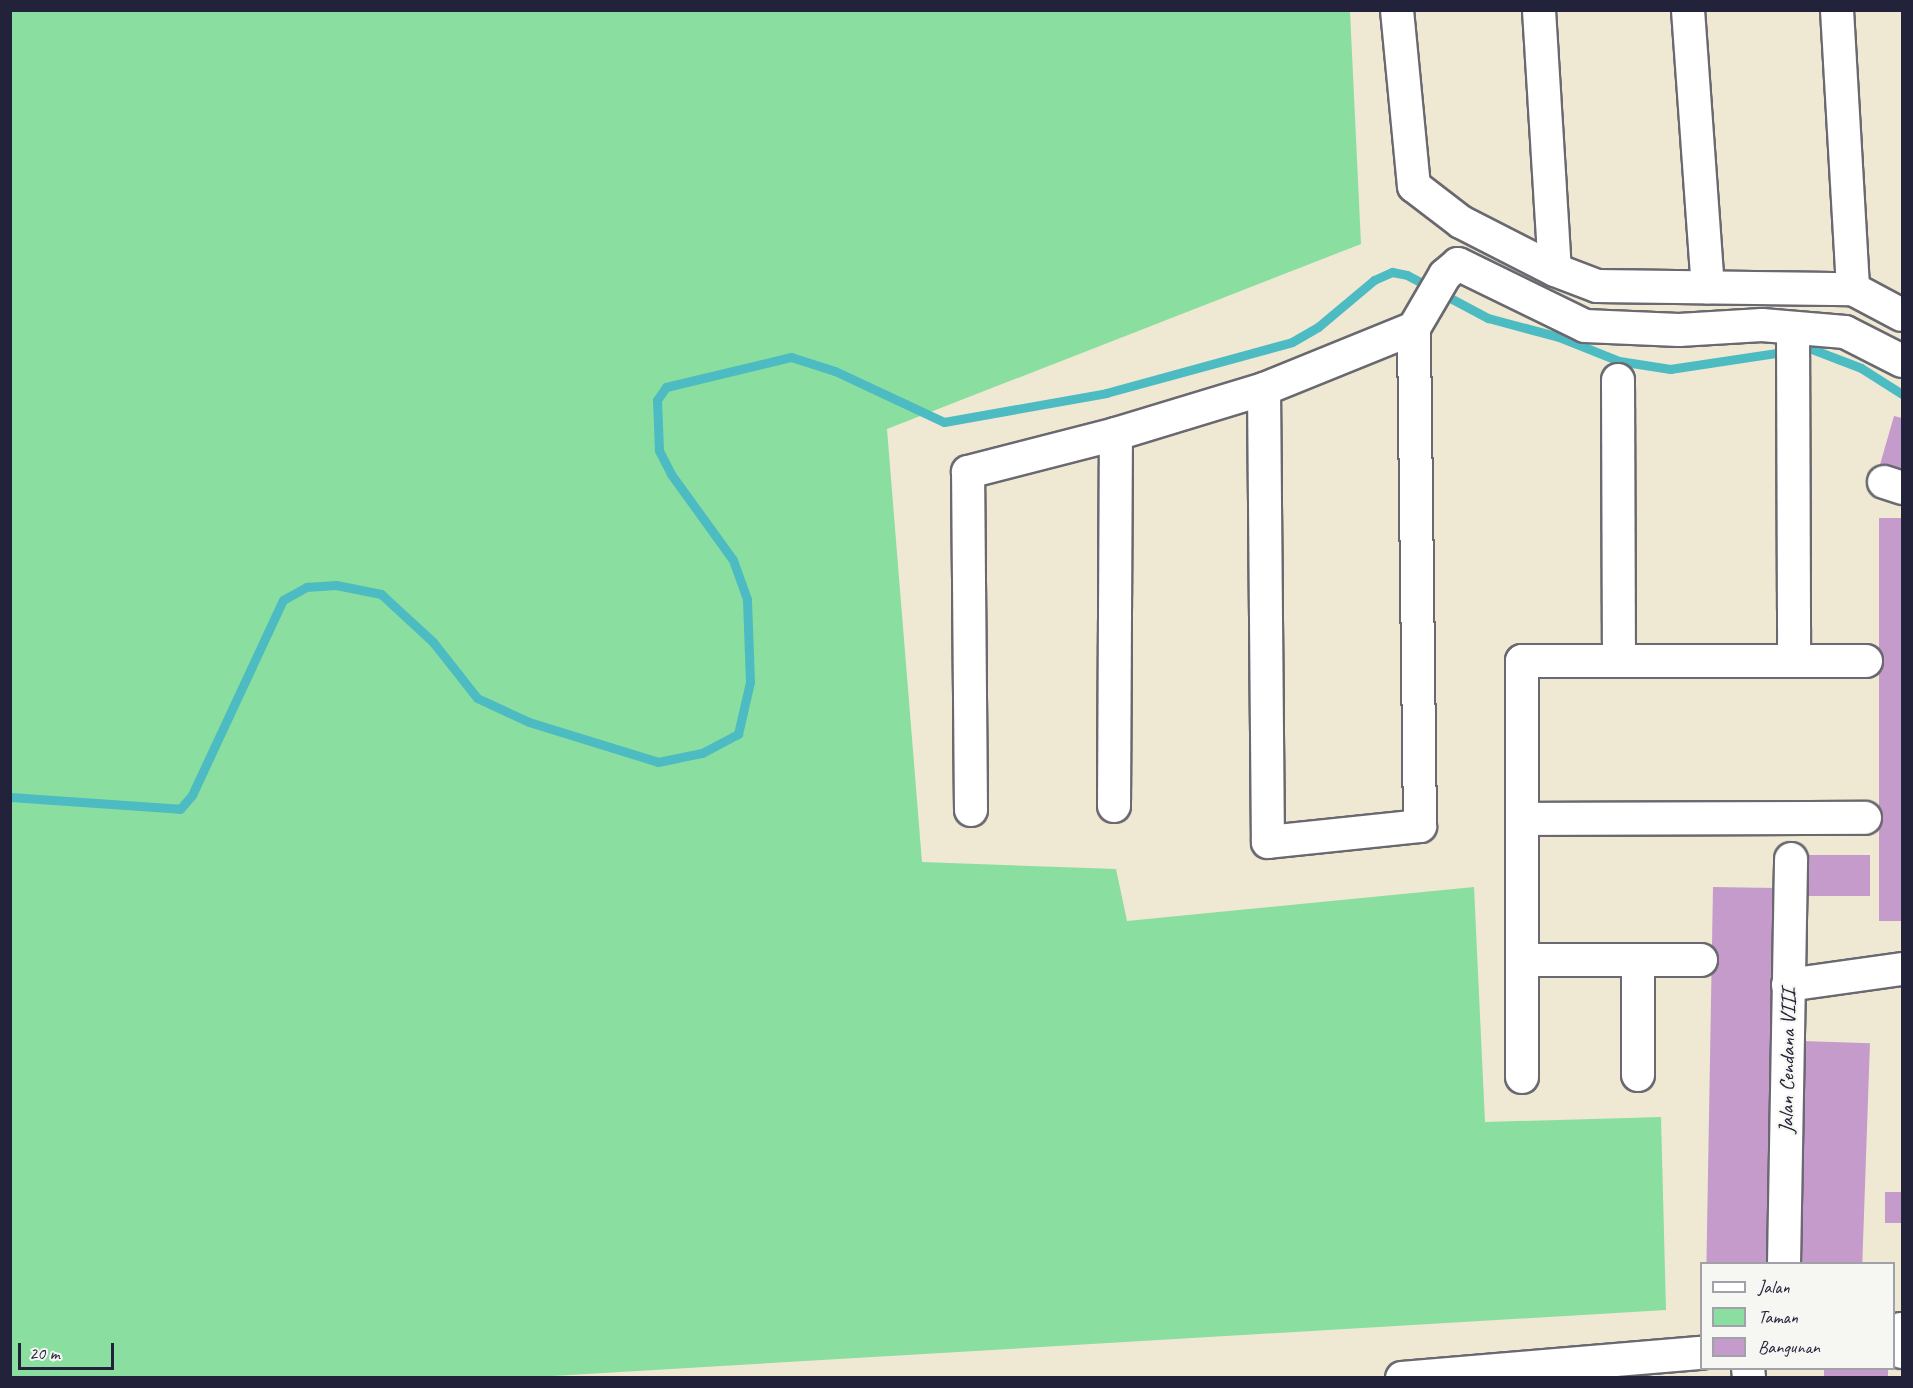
<!DOCTYPE html>
<html>
<head>
<meta charset="utf-8">
<style>
  body { margin:0 }
  #map { position:relative; width:1913px; height:1388px; overflow:hidden; background:#efe9d3; font-family:Caveat,sans-serif }
  div>[style] { position:absolute }
  .green>* { inset:0; background:#8adea0 }
  .stream>* { height:9px; margin:-4.5px; padding:0 4.5px; transform-origin:4.5px; border-radius:4.5px; background:#4dbbc2 }
  .building>* { inset:0; background:#c49bcb; transform-origin:0 0 }
  .roads { filter:drop-shadow(2px 0 #6a6870) drop-shadow(-2px 0 #6a6870) drop-shadow(0 2px #6a6870) drop-shadow(0 -2px #6a6870) }
  .street>* { height:32px; margin:-16px; padding:0 16px; transform-origin:16px; border-radius:16px; background:#fff }
  span { translate:-50% -50%; white-space:nowrap; text-align:center; line-height:1.15; -webkit-text-stroke:4.5px #f6f6f2; paint-order:stroke }
  .street-label { font-size:21px; color:#22223b }
  .frame { position:absolute; inset:0; border:12px solid #22223b; pointer-events:none }
  .legend { position:absolute; left:1700px; top:1262px; width:195px; height:108px; box-sizing:border-box; background:#f6f6f2; border:2px solid #a1a1a9; margin:0; padding:8px 10px; list-style:none; font-size:18px; color:#22223b }
  .legend li { display:flex; align-items:center; gap:12px; height:30px }
  .legend b { width:30px; border:2px solid #a1a1a9 }
  .scale { position:absolute; left:18px; top:1343px; width:96px; height:27px; box-sizing:border-box; border:3px solid #22223b; border-top:0; padding-left:8px; font-size:18px; line-height:21px; white-space:nowrap; color:#22223b; -webkit-text-stroke:4px #f6f6f2; paint-order:stroke }
</style>
</head>
<body>
<div id="map">
  <div class="green">
    <i style="clip-path:polygon(10px 11px,1350px 11px,1361px 244px,887px 429px,922px 862px,1116px 869px,1127px 921px,1474px 887px,1485px 1122px,1661px 1117px,1666px 1310px,536px 1377px,11px 1377px)"></i>
  </div>
  <div class="stream">
    <i style="left:10px;top:797px;width:170px;rotate:4deg"></i>
    <i style="left:180px;top:809px;width:18px;rotate:-49deg"></i>
    <i style="left:192px;top:795px;width:215px;rotate:-65deg"></i>
    <i style="left:283px;top:600px;width:26px;rotate:-29deg"></i>
    <i style="left:306px;top:587px;width:30px;rotate:-4deg"></i>
    <i style="left:336px;top:585px;width:46px;rotate:11.3deg"></i>
    <i style="left:381px;top:594px;width:71px;rotate:42.7deg"></i>
    <i style="left:433px;top:642px;width:71px;rotate:51.8deg"></i>
    <i style="left:477px;top:698px;width:57px;rotate:24.8deg"></i>
    <i style="left:529px;top:722px;width:135px;rotate:17.2deg"></i>
    <i style="left:658px;top:762px;width:45px;rotate:-11.6deg"></i>
    <i style="left:702px;top:753px;width:41px;rotate:-27.8deg"></i>
    <i style="left:738px;top:734px;width:53px;rotate:-77deg"></i>
    <i style="left:750px;top:682px;width:83px;rotate:-92.1deg"></i>
    <i style="left:747px;top:599px;width:41px;rotate:-109.7deg"></i>
    <i style="left:733px;top:560px;width:106px;rotate:-125.8deg"></i>
    <i style="left:671px;top:474px;width:27px;rotate:-117deg"></i>
    <i style="left:659px;top:450px;width:50px;rotate:-92.3deg"></i>
    <i style="left:657px;top:400px;width:16px;rotate:-55deg"></i>
    <i style="left:666px;top:387px;width:129px;rotate:-13.5deg"></i>
    <i style="left:791px;top:357px;width:46px;rotate:17.7deg"></i>
    <i style="left:835px;top:371px;width:120px;rotate:25.1deg"></i>
    <i style="left:944px;top:422px;width:165px;rotate:-10.1deg"></i>
    <i style="left:1106px;top:393px;width:193px;rotate:-15.3deg"></i>
    <i style="left:1292px;top:342px;width:30px;rotate:-30deg"></i>
    <i style="left:1318px;top:327px;width:73px;rotate:-40deg"></i>
    <i style="left:1374px;top:280px;width:20px;rotate:-24deg"></i>
    <i style="left:1392px;top:272px;width:15px;rotate:11deg"></i>
    <i style="left:1407px;top:275px;width:92px;rotate:28deg"></i>
    <i style="left:1488px;top:318px;width:73px;rotate:15deg"></i>
    <i style="left:1559px;top:337px;width:65px;rotate:21.8deg"></i>
    <i style="left:1619px;top:361px;width:52px;rotate:8.9deg"></i>
    <i style="left:1670px;top:369px;width:141px;rotate:-8.6deg"></i>
    <i style="left:1809px;top:348px;width:56px;rotate:21deg"></i>
    <i style="left:1861px;top:368px;width:49px;rotate:32.4deg"></i>
  </div>
  <div class="building">
    <i style="clip-path:polygon(1894px 416px,1902px 418px,1902px 482px,1877px 475px)"></i>
    <i style="left:1879px;top:518px;width:23px;height:403px"></i>
    <i style="left:1806px;top:855px;width:64px;height:41px"></i>
    <i style="left:1713px;top:887px;width:64px;height:376px;rotate:1deg"></i>
    <i style="left:1802px;top:1041px;width:68px;height:222px;rotate:2deg"></i>
    <i style="left:1885px;top:1192px;width:17px;height:31px"></i>
    <i style="left:1824px;top:1368px;width:64px;height:9px"></i>
  </div>
  <div class="roads">
    <div class="street">
      <i style="left:1397px;top:10px;width:177px;rotate:84.5deg"></i>
      <i style="left:1414px;top:186px;width:59px;rotate:37.5deg"></i>
      <i style="left:1461px;top:222px;width:106px;rotate:27.1deg"></i>
      <i style="left:1555px;top:270px;width:45px;rotate:20.9deg"></i>
      <i style="left:1597px;top:286px;width:256px;rotate:0.7deg"></i>
      <i style="left:1853px;top:289px;width:55px;rotate:28deg"></i>
      <i style="left:1539px;top:10px;width:260px;rotate:86.5deg"></i>
      <i style="left:1688px;top:10px;width:278px;rotate:85.9deg"></i>
      <i style="left:1837px;top:10px;width:279px;rotate:86.7deg"></i>
      <i style="left:1793px;top:329px;width:332px;rotate:89.8deg"></i>
      <i style="left:1618px;top:380px;width:281px;rotate:89.8deg"></i>
      <i style="left:1264px;top:389px;width:453px;rotate:89.5deg"></i>
      <i style="left:1268px;top:842px;width:153px;rotate:-6deg"></i>
      <i style="left:1420px;top:826px;width:498px;rotate:-90.7deg"></i>
      <i style="left:1884px;top:482px;width:19px;rotate:18deg"></i>
      <i style="left:1114px;top:806px;width:372px;rotate:-89.7deg"></i>
      <i style="left:971px;top:810px;width:338px;rotate:-90.5deg"></i>
      <i style="left:968px;top:472px;width:153px;rotate:-14.4deg"></i>
      <i style="left:1116px;top:434px;width:155px;rotate:-16.9deg"></i>
      <i style="left:1264px;top:389px;width:162px;rotate:-22.1deg"></i>
      <i style="left:1414px;top:328px;width:61px;rotate:-59.7deg"></i>
      <i style="left:1445px;top:275px;width:17px;rotate:-40deg"></i>
      <i style="left:1458px;top:264px;width:141px;rotate:26deg"></i>
      <i style="left:1585px;top:326px;width:94px;rotate:2.4deg"></i>
      <i style="left:1679px;top:330px;width:83px;rotate:-3.4deg"></i>
      <i style="left:1762px;top:325px;width:83px;rotate:4.8deg"></i>
      <i style="left:1845px;top:332px;width:64px;rotate:27deg"></i>
      <i style="left:1522px;top:819px;width:343px;rotate:-0.2deg"></i>
      <i style="left:1523px;top:960px;width:178px"></i>
      <i style="left:1788px;top:985px;width:115px;rotate:-8deg"></i>
      <i style="left:1638px;top:1075px;width:115px;rotate:-90deg"></i>
      <i style="left:1522px;top:1077px;width:416px;rotate:-90deg"></i>
      <i style="left:1522px;top:661px;width:344px"></i>
      <i style="left:1784px;top:1264px;width:405px;rotate:-89deg"></i>
      <i style="left:1901px;top:1329px;width:23px;rotate:88deg"></i>
      <i style="left:1748px;top:1368px;width:10px;rotate:84deg"></i>
      <i style="left:1402px;top:1378px;width:301px;rotate:-4.8deg"></i>
    </div>
  </div>
  <div class="street-label">
    <span style="left:1787px;top:1061px;rotate:-89deg">Jalan Cendana VIII</span>
  </div>
  <div class="frame"></div>
  <ul class="legend">
  <li><b style="height:8px;background:#fff"></b>Jalan</li>
  <li><b style="height:16px;background:#8adea0"></b>Taman</li>
  <li><b style="height:16px;background:#c49bcb"></b>Bangunan</li>
  </ul>
  <div class="scale">20 m</div>
</div>
</body>
</html>
